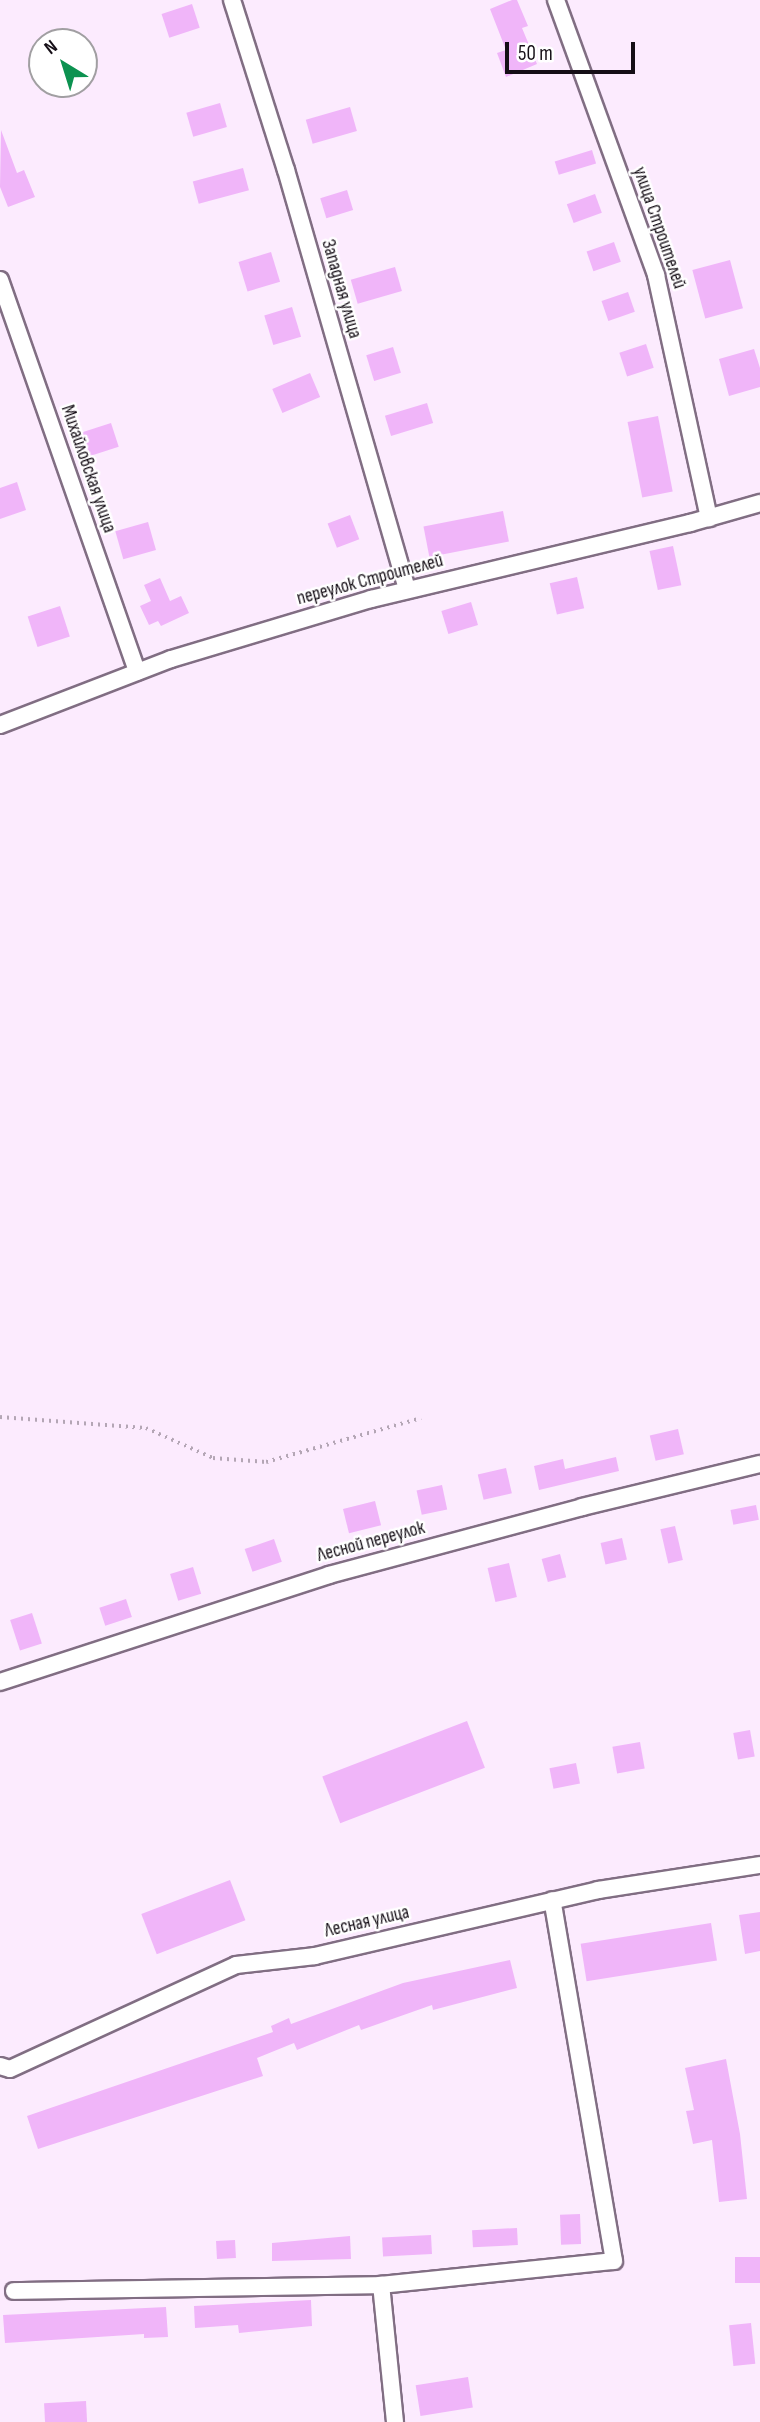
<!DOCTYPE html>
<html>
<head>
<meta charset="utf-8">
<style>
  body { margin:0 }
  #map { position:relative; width:760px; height:2422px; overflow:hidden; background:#fcebfe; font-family:"Sofia Sans Condensed",sans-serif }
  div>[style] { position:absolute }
  .building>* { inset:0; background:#f0b5f9; transform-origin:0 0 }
  .path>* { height:3.5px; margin-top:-1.75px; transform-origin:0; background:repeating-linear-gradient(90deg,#b4a6b5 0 2px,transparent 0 7px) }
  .roads { filter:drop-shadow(2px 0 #816e83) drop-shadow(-2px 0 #816e83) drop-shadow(0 2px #816e83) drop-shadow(0 -2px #816e83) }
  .minor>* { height:16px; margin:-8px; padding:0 8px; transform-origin:8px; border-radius:8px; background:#fff }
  span { translate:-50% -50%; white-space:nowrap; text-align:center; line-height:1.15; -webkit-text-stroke:5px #fff; paint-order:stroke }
  .street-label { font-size:19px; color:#150e16 }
  .north { position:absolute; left:28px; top:28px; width:70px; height:70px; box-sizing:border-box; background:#fff; border:2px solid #a19fa2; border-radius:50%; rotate:322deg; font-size:19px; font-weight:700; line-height:28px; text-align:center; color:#150e16 }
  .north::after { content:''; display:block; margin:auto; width:24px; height:32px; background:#0c9250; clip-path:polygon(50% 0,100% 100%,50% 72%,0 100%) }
  .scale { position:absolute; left:505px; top:42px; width:130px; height:32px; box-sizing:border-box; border:4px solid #150e16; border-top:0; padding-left:9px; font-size:21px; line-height:24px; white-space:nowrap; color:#150e16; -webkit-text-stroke:5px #fff; paint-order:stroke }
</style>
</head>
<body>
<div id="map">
  <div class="building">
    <i style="clip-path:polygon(512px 0,517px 0,528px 26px,522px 28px,537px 64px,506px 77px,497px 53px,506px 50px,490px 9px)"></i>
    <i style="left:192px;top:4px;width:25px;height:32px;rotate:72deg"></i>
    <i style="left:220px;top:103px;width:25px;height:35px;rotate:74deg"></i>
    <i style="left:350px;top:107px;width:25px;height:46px;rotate:74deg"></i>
    <i style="clip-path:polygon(1px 130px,17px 173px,24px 170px,35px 197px,8px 207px,0 187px)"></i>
    <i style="left:592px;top:150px;width:14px;height:39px;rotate:73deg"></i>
    <i style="left:243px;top:168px;width:23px;height:52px;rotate:75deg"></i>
    <i style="left:347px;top:190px;width:21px;height:28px;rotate:73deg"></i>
    <i style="left:595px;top:194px;width:20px;height:30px;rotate:70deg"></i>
    <i style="left:614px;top:242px;width:21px;height:29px;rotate:71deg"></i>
    <i style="left:271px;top:252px;width:31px;height:34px;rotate:73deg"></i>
    <i style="left:730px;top:260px;width:50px;height:39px;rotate:75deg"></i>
    <i style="left:395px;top:267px;width:25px;height:46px;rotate:74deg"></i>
    <i style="left:628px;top:292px;width:21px;height:28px;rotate:71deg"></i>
    <i style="left:292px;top:307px;width:31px;height:29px;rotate:73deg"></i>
    <i style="left:646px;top:344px;width:25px;height:28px;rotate:72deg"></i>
    <i style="left:393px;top:347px;width:27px;height:28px;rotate:73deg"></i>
    <i style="clip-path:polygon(754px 349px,760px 368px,760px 387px,729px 396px,719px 359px)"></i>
    <i style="left:310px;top:373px;width:26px;height:41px;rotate:67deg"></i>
    <i style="left:427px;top:403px;width:21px;height:44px;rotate:73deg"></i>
    <i style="left:658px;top:416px;width:77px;height:31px;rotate:79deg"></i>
    <i style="left:111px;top:423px;width:25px;height:31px;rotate:72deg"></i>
    <i style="clip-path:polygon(17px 482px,26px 510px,0 519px,0 488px)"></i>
    <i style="left:503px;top:511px;width:31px;height:81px;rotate:79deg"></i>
    <i style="left:350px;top:515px;width:26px;height:24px;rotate:69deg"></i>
    <i style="left:148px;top:522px;width:29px;height:34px;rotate:74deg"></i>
    <i style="left:673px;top:546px;width:40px;height:24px;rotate:78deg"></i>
    <i style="left:577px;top:577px;width:32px;height:28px;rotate:77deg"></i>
    <i style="clip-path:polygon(160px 578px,170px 601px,181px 596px,189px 613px,161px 626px,158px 621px,149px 625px,140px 606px,151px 601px,144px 585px)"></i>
    <i style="left:471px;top:602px;width:24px;height:31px;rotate:73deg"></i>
    <i style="left:60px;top:606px;width:32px;height:34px;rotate:72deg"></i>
    <i style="left:678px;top:1429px;width:26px;height:29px;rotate:77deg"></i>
    <i style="clip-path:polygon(616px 1457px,619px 1471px,539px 1490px,534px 1466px,563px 1459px,565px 1469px)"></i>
    <i style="left:506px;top:1468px;width:26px;height:29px;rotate:77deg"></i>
    <i style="left:442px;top:1485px;width:25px;height:26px;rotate:78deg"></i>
    <i style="left:375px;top:1501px;width:25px;height:33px;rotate:76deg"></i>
    <i style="left:756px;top:1505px;width:15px;height:26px;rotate:79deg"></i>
    <i style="left:675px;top:1526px;width:35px;height:15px;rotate:77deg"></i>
    <i style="left:622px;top:1538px;width:22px;height:22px;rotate:77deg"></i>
    <i style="left:274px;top:1539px;width:24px;height:31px;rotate:71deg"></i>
    <i style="left:560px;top:1554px;width:24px;height:19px;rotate:75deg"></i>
    <i style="left:509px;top:1563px;width:35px;height:22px;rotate:77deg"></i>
    <i style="left:193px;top:1567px;width:28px;height:24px;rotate:73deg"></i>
    <i style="left:126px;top:1599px;width:19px;height:28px;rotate:72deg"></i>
    <i style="left:32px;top:1613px;width:32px;height:23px;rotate:72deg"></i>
    <i style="left:467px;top:1721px;width:50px;height:155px;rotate:69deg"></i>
    <i style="left:750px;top:1730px;width:27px;height:17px;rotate:80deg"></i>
    <i style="left:640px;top:1742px;width:27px;height:28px;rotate:80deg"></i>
    <i style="left:576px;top:1763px;width:21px;height:27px;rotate:79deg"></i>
    <i style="left:230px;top:1880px;width:43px;height:95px;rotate:69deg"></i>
    <i style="clip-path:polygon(760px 1912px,760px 1951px,745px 1954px,739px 1915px)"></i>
    <i style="left:711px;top:1923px;width:38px;height:132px;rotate:81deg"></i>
    <i style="clip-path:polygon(510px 1960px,517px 1988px,433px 2010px,432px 2005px,361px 2030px,359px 2025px,297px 2050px,294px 2043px,257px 2058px,263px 2076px,38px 2149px,27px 2116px,273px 2032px,271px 2026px,289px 2018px,291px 2024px,403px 1983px)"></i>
    <i style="clip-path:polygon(726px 2059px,740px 2134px,747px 2199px,719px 2202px,712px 2140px,693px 2144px,686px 2111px,694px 2110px,685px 2068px)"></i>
    <i style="left:580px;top:2214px;width:30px;height:20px;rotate:88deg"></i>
    <i style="left:517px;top:2228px;width:17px;height:45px;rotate:87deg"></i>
    <i style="left:431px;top:2235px;width:19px;height:49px;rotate:87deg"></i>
    <i style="clip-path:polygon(350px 2236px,351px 2259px,272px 2261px,272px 2243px)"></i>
    <i style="left:235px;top:2240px;width:18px;height:19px;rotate:87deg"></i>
    <i style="left:760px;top:2257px;width:26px;height:25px;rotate:90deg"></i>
    <i style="clip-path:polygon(311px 2300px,312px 2326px,239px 2333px,238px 2325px,195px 2328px,194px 2306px)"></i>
    <i style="clip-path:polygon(166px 2307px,168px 2337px,144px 2338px,144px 2334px,5px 2343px,3px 2315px)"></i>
    <i style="left:751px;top:2323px;width:41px;height:22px;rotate:84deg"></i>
    <i style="left:468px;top:2377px;width:31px;height:53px;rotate:81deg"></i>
    <i style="left:86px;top:2401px;width:21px;height:42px;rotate:87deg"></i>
  </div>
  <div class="path">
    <i style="left:0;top:1417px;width:146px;rotate:4.3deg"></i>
    <i style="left:146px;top:1428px;width:73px;rotate:24.1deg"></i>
    <i style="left:213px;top:1458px;width:53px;rotate:4.3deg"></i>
    <i style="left:266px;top:1462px;width:161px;rotate:-15.8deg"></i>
  </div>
  <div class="roads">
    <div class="minor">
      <i style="left:232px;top:0;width:178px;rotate:72.4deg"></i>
      <i style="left:286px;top:170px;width:437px;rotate:73.9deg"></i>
      <i style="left:556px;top:0;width:293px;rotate:70deg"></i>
      <i style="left:656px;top:275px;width:249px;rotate:77.7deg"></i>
      <i style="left:0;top:280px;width:415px;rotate:70.7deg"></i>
      <i style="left:0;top:725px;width:183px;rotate:-21.1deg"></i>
      <i style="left:171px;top:659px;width:209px;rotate:-16.7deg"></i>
      <i style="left:371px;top:599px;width:328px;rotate:-13.4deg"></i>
      <i style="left:690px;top:523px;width:73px;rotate:-15.9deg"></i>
      <i style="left:0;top:1682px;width:346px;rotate:-18deg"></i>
      <i style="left:329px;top:1575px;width:262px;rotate:-15deg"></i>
      <i style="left:582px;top:1507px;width:183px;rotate:-13.6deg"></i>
      <i style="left:0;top:2066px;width:10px;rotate:17deg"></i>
      <i style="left:10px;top:2069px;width:249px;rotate:-24.7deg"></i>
      <i style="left:236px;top:1965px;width:80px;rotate:-6.5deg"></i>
      <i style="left:315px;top:1956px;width:291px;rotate:-13.1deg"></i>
      <i style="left:598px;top:1890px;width:164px;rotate:-8.8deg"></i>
      <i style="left:14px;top:2291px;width:367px;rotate:-0.9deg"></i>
      <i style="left:395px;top:2422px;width:138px;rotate:-95.8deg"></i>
      <i style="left:381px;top:2285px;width:234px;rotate:-5.9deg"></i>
      <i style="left:614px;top:2261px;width:366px;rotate:-99.7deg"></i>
    </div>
  </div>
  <div class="street-label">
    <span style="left:659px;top:228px;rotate:71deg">улица Строителей</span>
    <span style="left:341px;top:289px;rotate:74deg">Западная улица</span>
    <span style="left:88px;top:469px;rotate:71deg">Михайловская улица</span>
    <span style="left:370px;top:580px;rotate:-15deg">переулок Строителей</span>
    <span style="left:371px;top:1542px;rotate:-15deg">Лесной переулок</span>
    <span style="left:367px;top:1922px;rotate:-13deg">Лесная улица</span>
  </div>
  <div class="north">N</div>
  <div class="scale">50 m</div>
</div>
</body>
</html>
